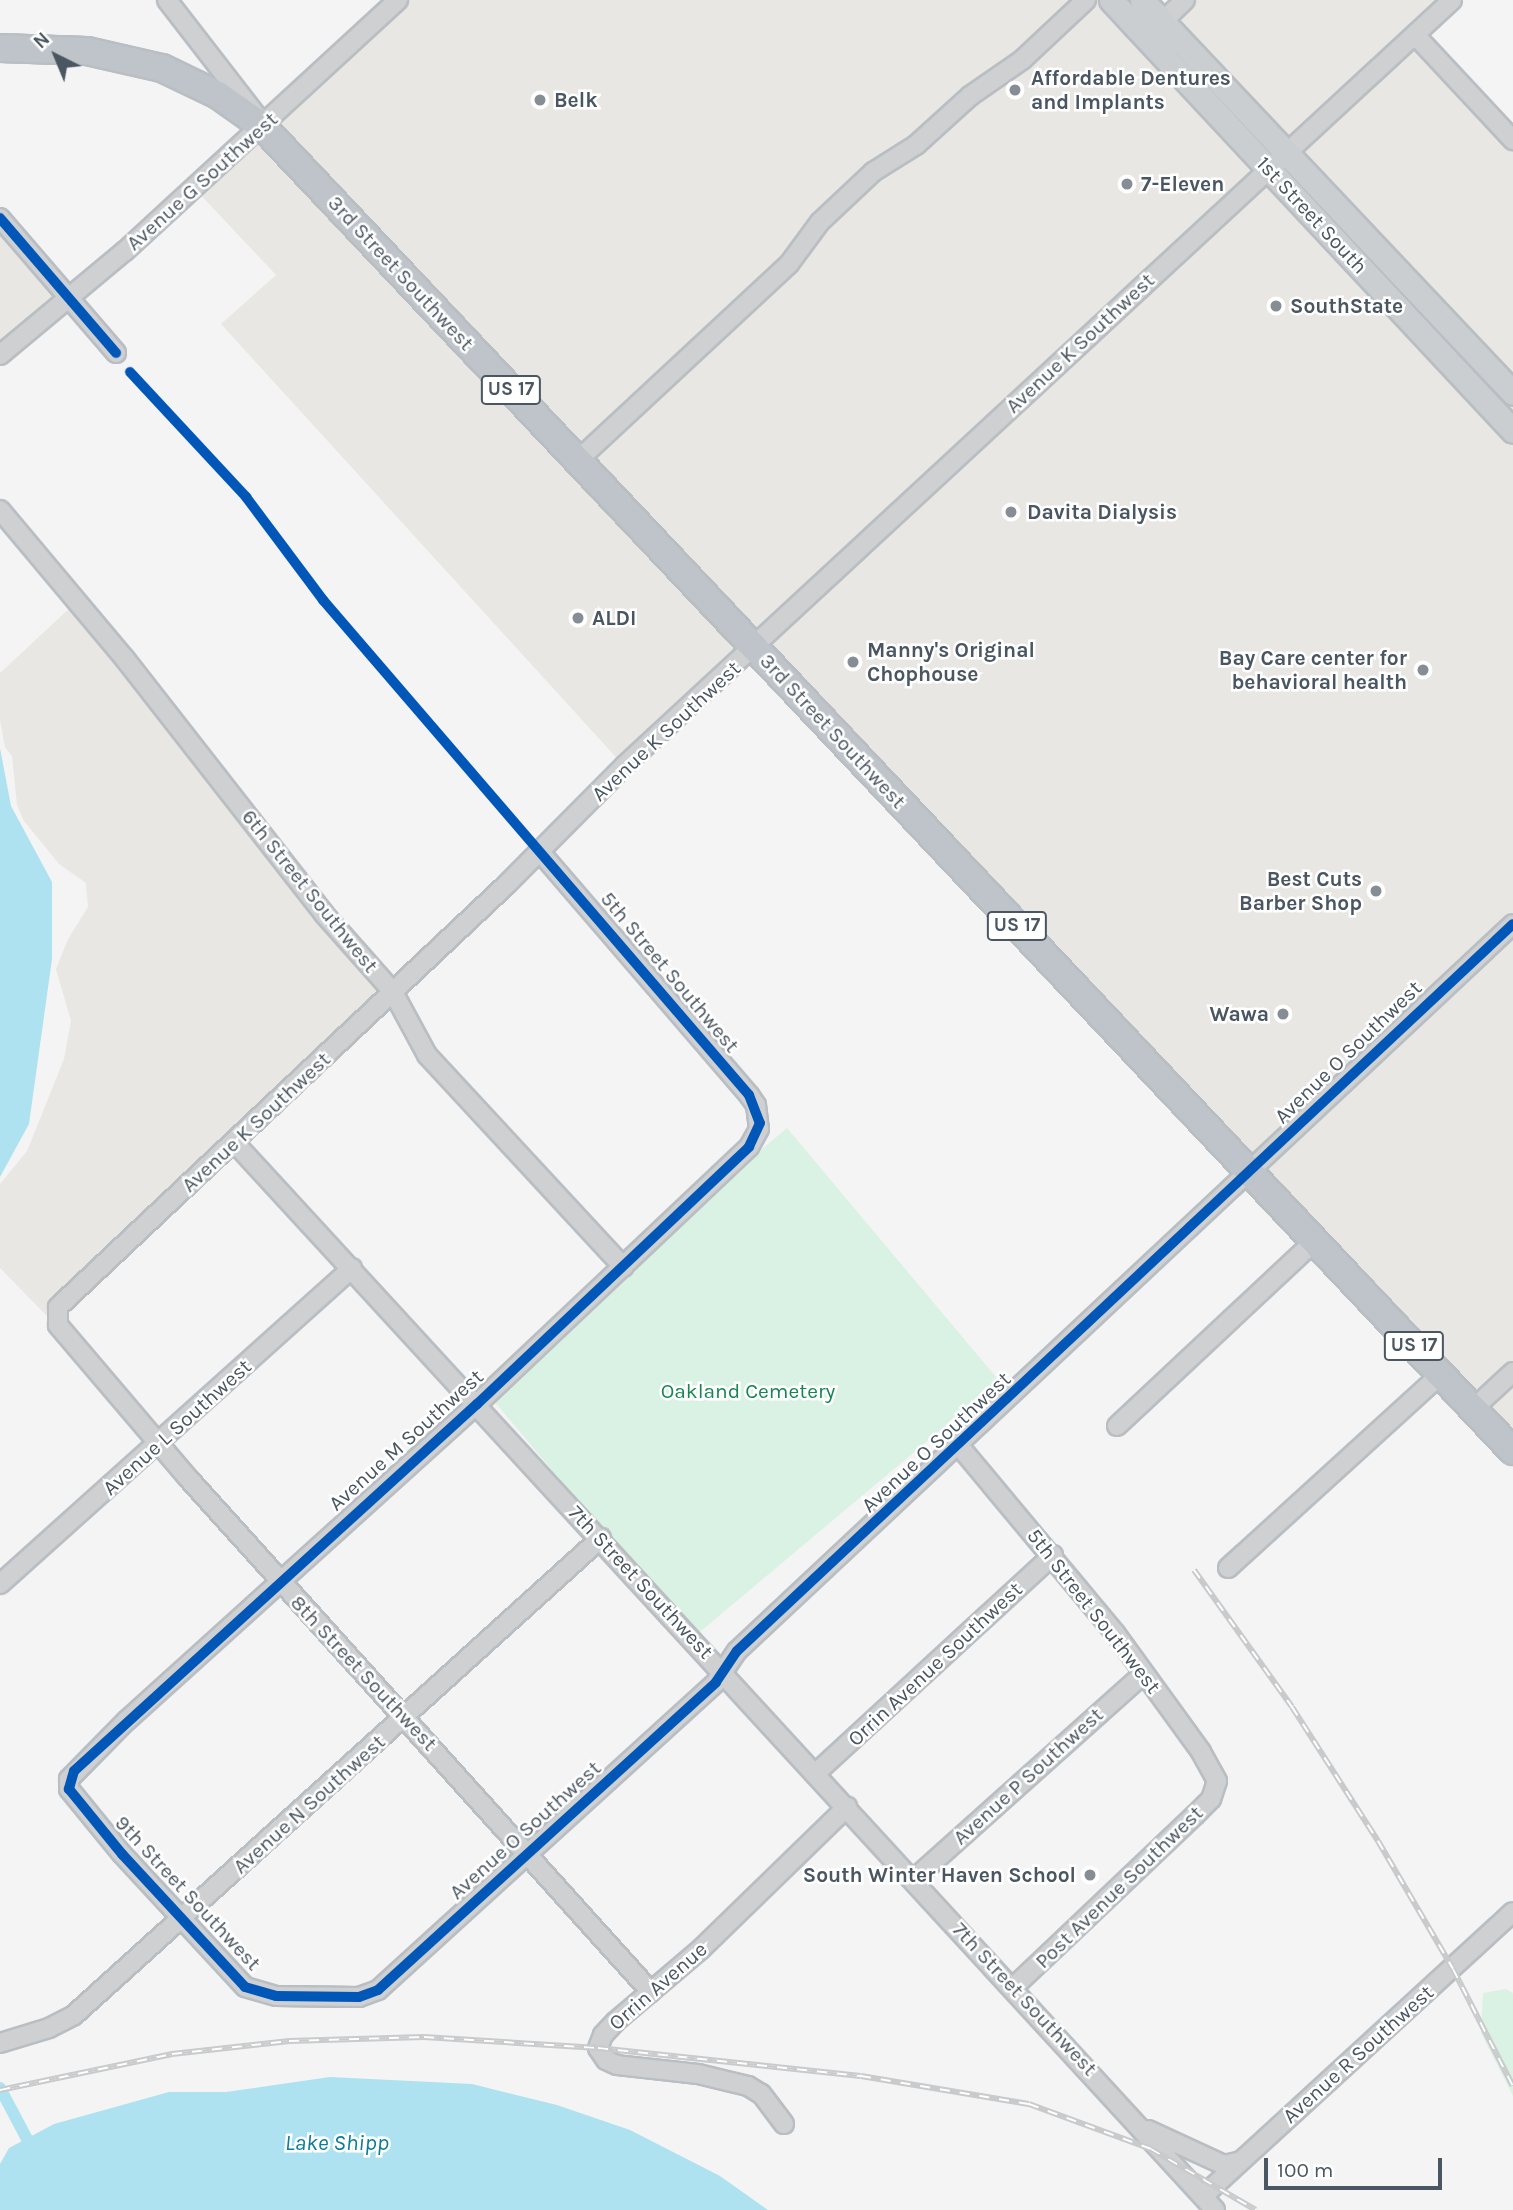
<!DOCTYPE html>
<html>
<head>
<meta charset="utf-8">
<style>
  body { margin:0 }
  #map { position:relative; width:1513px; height:2210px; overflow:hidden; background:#f4f4f4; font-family:Karla,sans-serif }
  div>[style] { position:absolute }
  .commercial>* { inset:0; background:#e8e7e3 }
  .green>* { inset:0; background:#d9f2e3; transform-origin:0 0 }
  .water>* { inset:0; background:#aee2f0 }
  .canal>* { height:12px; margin:-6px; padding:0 6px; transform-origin:6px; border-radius:6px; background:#aee2f0 }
  .roads { filter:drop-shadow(2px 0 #b9bec3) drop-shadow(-2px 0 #b9bec3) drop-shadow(0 2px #b9bec3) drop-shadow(0 -2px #b9bec3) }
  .minor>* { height:18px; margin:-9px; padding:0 9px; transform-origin:9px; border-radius:9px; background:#ced0d2 }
  .major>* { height:23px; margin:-11.5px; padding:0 11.5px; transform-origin:11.5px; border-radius:11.5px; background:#caced1 }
  .highway>* { height:26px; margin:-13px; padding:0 13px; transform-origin:13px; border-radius:13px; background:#bec4c9 }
  .rail>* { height:6px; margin-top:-3px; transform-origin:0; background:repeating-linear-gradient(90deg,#fff 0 10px,#c9cacc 0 20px); box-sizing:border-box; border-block:2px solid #c9cacc }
  .cycleway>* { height:10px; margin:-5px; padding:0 5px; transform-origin:5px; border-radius:5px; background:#0057b8 }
  .dots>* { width:19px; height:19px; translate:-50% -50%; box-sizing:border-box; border:4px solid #fff; border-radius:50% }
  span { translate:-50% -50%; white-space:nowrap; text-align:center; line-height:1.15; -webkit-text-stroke:5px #fff; paint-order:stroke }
  .shield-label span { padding:2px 5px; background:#fff; border:2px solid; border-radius:5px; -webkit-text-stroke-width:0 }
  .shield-label { font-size:19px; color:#4a5661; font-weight:700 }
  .poi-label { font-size:21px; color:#4a5661; font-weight:700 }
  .left { translate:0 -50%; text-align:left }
  .right { translate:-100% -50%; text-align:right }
  .street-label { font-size:21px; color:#4a5661 }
  .park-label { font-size:21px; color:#17864f }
  .water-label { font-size:23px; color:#0c7c9b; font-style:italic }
  .north { position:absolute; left:21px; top:21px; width:70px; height:70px; -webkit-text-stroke:5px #fff; paint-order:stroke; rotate:317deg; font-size:19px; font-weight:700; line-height:28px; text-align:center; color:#4a5661 }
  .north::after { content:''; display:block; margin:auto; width:24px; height:32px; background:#4a5661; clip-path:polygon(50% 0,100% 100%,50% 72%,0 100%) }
  .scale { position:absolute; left:1264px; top:2158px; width:178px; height:32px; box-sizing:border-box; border:4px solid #4a5661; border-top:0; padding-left:9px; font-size:21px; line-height:24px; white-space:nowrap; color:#4a5661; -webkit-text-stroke:5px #fff; paint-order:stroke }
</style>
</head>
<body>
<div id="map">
  <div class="commercial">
    <i style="clip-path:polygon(398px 0,1134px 0,1289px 154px,624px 766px,221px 324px,276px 275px,194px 188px)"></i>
    <i style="clip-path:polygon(1196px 0,1442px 0,1288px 145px,1172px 22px)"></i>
    <i style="clip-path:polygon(1416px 44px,1513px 149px,1513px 384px,1298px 155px)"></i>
    <i style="clip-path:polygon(1288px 162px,1513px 402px,1513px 422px,1278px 169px)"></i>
    <i style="clip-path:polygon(1264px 179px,1513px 439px,1513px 914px,1249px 1161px,764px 648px)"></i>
    <i style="clip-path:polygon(0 227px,59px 297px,0 346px)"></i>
    <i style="clip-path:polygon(72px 606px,383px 991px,58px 1294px,48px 1317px,0 1268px,0 1184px,27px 1151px,64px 1059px,71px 1021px,56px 969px,68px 939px,88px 907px,86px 883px,59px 864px,24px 821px,17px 805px,12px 756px,5px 747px,0 720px,0 673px)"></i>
    <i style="clip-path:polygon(1513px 933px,1513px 1363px,1473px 1399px,1258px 1172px)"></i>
    <i style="clip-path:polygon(1513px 1382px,1513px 1442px,1483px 1409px)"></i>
  </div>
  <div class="green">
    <i style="left:787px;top:1128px;width:330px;height:400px;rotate:50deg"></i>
    <i style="clip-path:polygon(1506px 1989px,1513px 1993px,1513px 2096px,1481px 2033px,1483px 1993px)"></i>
  </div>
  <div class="water">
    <i style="clip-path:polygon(0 748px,11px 806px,52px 882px,52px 959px,29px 1124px,0 1177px)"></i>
    <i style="clip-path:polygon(330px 2077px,472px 2084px,557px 2105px,630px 2130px,720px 2176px,768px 2210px,0 2210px,0 2164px,9px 2148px,54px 2124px,169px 2092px,226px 2092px)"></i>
  </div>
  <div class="canal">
    <i style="left:0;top:2088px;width:58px;rotate:62.1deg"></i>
  </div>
  <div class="roads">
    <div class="minor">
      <i style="left:167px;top:0;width:144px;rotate:52.3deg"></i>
      <i style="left:1154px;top:30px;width:43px;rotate:-44.1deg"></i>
      <i style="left:1415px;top:35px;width:144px;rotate:47deg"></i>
      <i style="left:0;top:218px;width:178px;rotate:49.3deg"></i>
      <i style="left:0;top:355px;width:163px;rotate:-39.8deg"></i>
      <i style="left:125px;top:251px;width:371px;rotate:-42.6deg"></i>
      <i style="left:577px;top:461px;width:289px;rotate:-42.9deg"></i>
      <i style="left:789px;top:264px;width:52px;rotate:-53.6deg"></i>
      <i style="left:820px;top:222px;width:73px;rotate:-43.3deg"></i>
      <i style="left:873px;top:172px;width:51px;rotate:-32.1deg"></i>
      <i style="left:916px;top:145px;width:73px;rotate:-42.2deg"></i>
      <i style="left:970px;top:96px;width:63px;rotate:-34.7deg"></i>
      <i style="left:1022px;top:60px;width:88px;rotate:-43.2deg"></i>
      <i style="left:0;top:510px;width:194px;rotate:50deg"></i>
      <i style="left:125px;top:659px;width:323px;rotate:52deg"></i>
      <i style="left:324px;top:914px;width:104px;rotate:48.5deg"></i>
      <i style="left:393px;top:992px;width:72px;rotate:61.6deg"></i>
      <i style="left:427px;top:1055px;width:289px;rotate:47.2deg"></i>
      <i style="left:540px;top:852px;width:321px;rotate:49.3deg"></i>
      <i style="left:749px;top:1095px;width:12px;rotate:55deg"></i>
      <i style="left:756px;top:1105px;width:24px;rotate:83deg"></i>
      <i style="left:759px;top:1129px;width:21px;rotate:119deg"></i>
      <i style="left:749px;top:1147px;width:374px;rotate:136.6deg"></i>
      <i style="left:477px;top:1404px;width:472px;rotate:137.9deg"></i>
      <i style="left:127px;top:1720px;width:83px;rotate:134.5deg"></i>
      <i style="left:69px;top:1779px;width:10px;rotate:90deg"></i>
      <i style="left:69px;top:1789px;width:84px;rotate:50.8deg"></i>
      <i style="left:122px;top:1854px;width:181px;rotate:47.2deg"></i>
      <i style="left:245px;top:1987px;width:32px;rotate:16deg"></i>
      <i style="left:276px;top:1996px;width:83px;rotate:0.7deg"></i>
      <i style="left:359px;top:1997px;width:20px;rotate:-20deg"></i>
      <i style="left:378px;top:1990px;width:457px;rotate:-42.3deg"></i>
      <i style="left:716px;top:1682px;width:37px;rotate:-56deg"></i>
      <i style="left:737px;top:1651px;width:1063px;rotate:-43.13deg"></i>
      <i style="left:234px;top:1142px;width:1450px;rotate:47.43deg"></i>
      <i style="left:1474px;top:1408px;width:53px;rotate:-42.7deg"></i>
      <i style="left:1117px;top:1426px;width:271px;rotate:-43.1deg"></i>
      <i style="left:960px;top:1447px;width:242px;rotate:50.2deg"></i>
      <i style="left:1115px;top:1633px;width:147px;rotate:54.1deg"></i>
      <i style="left:1201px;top:1752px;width:33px;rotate:61deg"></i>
      <i style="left:1217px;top:1781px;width:19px;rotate:108deg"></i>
      <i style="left:1211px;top:1799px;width:23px;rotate:135deg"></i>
      <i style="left:1195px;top:1815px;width:250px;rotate:136.5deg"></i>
      <i style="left:1228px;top:1568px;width:288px;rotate:-42.3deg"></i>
      <i style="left:0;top:1584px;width:473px;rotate:-41.9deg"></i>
      <i style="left:816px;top:1773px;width:322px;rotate:-42.6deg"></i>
      <i style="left:913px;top:1880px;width:309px;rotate:-41.8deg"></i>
      <i style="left:651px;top:1992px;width:692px;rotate:-132.01deg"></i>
      <i style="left:188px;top:1478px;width:201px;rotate:-130.4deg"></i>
      <i style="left:58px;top:1325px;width:18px;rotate:-90deg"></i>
      <i style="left:58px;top:1307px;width:617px;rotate:-43.29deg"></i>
      <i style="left:507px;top:884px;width:166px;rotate:-45.2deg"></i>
      <i style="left:624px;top:766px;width:1128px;rotate:-42.77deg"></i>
      <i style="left:0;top:2043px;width:51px;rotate:-17deg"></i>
      <i style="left:49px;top:2028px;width:28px;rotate:-27deg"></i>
      <i style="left:74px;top:2015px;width:711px;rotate:-42.15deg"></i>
      <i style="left:784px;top:2124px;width:38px;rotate:-127deg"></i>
      <i style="left:761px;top:2094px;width:15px;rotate:-148deg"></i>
      <i style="left:748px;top:2086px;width:51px;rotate:-166.5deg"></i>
      <i style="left:698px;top:2074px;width:81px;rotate:-173.7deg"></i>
      <i style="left:617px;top:2065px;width:12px;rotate:-156deg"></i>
      <i style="left:606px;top:2060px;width:14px;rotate:-124deg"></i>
      <i style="left:598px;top:2048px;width:14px;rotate:-69deg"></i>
      <i style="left:603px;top:2035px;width:18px;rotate:-47deg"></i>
      <i style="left:615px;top:2022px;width:113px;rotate:-40.3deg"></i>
      <i style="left:701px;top:1949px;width:204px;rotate:-44.2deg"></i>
      <i style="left:1148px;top:2130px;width:84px;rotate:24.7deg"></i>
      <i style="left:1224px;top:2165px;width:17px;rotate:-13deg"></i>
      <i style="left:1203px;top:2196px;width:420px;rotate:-42.5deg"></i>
    </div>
    <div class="major">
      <i style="left:1111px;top:0;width:589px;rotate:46.99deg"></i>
      <i style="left:1142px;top:0;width:540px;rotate:46.65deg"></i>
    </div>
    <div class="highway">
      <i style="left:0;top:48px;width:87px;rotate:2deg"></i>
      <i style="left:87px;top:51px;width:77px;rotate:12.8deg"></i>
      <i style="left:162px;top:68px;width:62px;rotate:25.7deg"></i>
      <i style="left:218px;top:95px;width:54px;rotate:35.2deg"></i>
      <i style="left:262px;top:126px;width:1822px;rotate:46.65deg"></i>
    </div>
  </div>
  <div class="rail">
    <i style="left:1194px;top:1570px;width:168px;rotate:54.4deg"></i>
    <i style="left:1292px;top:1707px;width:159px;rotate:57.3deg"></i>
    <i style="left:1378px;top:1841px;width:148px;rotate:59.6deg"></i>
    <i style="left:1453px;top:1969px;width:131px;rotate:62.9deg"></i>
    <i style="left:0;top:2090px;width:176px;rotate:-11.8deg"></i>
    <i style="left:172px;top:2054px;width:118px;rotate:-6.3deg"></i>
    <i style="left:289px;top:2041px;width:135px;rotate:-1.7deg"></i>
    <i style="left:424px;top:2037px;width:174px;rotate:3.6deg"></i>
    <i style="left:598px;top:2048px;width:264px;rotate:6.1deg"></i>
    <i style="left:861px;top:2076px;width:170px;rotate:9.5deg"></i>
    <i style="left:1029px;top:2104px;width:130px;rotate:20.2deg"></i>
    <i style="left:1151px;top:2149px;width:121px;rotate:30.2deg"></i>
  </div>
  <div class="cycleway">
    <i style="left:0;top:218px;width:178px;rotate:49.3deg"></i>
    <i style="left:130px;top:372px;width:171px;rotate:47.1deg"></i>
    <i style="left:246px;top:497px;width:129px;rotate:53.2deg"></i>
    <i style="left:323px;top:600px;width:653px;rotate:49.28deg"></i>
    <i style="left:749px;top:1095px;width:30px;rotate:69deg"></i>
    <i style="left:760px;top:1123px;width:26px;rotate:115deg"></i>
    <i style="left:749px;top:1147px;width:374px;rotate:136.6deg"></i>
    <i style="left:477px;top:1404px;width:545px;rotate:137.68deg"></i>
    <i style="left:74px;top:1771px;width:19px;rotate:106deg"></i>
    <i style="left:69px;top:1789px;width:84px;rotate:50.8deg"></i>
    <i style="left:122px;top:1854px;width:181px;rotate:47.2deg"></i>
    <i style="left:245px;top:1987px;width:32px;rotate:16deg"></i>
    <i style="left:276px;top:1996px;width:83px;rotate:0.7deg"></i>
    <i style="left:359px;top:1997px;width:20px;rotate:-20deg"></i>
    <i style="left:378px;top:1990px;width:457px;rotate:-42.3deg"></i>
    <i style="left:716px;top:1682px;width:37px;rotate:-56deg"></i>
    <i style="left:737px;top:1651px;width:1063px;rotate:-43.13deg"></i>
  </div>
  <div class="dots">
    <i style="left:1015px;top:90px;background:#868d94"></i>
    <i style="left:540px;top:100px;background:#868d94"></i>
    <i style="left:1127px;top:184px;background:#868d94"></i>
    <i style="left:1276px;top:306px;background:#868d94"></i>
    <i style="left:1011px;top:512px;background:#868d94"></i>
    <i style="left:578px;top:618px;background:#868d94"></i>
    <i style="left:853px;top:662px;background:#868d94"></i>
    <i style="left:1423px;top:670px;background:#868d94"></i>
    <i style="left:1376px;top:891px;background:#868d94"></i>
    <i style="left:1283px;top:1014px;background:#868d94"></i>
    <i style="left:1090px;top:1875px;background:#868d94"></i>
  </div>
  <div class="shield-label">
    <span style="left:511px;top:390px">US 17</span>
    <span style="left:1017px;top:926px">US 17</span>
    <span style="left:1414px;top:1346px">US 17</span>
  </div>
  <div class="poi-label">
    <span class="left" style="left:1031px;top:90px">Affordable Dentures<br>and Implants</span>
    <span class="left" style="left:554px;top:100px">Belk</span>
    <span class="left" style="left:1141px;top:184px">7-Eleven</span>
    <span class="left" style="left:1290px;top:306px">SouthState</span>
    <span class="left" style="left:1027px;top:512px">Davita Dialysis</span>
    <span class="left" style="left:592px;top:618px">ALDI</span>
    <span class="left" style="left:867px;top:662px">Manny's Original<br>Chophouse</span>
    <span class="right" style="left:1407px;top:670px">Bay Care center for<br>behavioral health</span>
    <span class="right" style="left:1362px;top:891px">Best Cuts<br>Barber Shop</span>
    <span class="right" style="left:1269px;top:1014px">Wawa</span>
    <span class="right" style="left:1076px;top:1875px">South Winter Haven School</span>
  </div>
  <div class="street-label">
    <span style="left:202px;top:181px;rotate:-42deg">Avenue G Southwest</span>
    <span style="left:1312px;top:215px;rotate:47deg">1st Street South</span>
    <span style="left:401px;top:273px;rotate:47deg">3rd Street Southwest</span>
    <span style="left:1080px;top:343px;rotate:-43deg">Avenue K Southwest</span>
    <span style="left:666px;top:731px;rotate:-43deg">Avenue K Southwest</span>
    <span style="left:833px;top:731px;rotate:47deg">3rd Street Southwest</span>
    <span style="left:310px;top:891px;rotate:51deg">6th Street Southwest</span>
    <span style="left:670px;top:972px;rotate:50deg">5th Street Southwest</span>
    <span style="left:1348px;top:1052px;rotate:-44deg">Avenue O Southwest</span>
    <span style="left:256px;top:1122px;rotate:-43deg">Avenue K Southwest</span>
    <span style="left:177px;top:1427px;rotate:-42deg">Avenue L Southwest</span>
    <span style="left:406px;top:1440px;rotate:-42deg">Avenue M Southwest</span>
    <span style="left:936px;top:1442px;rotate:-43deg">Avenue O Southwest</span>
    <span style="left:641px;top:1582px;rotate:47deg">7th Street Southwest</span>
    <span style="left:1094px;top:1611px;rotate:52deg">5th Street Southwest</span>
    <span style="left:935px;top:1664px;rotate:-43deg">Orrin Avenue Southwest</span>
    <span style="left:364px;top:1673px;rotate:47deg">8th Street Southwest</span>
    <span style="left:1028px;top:1776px;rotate:-42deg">Avenue P Southwest</span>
    <span style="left:309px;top:1804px;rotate:-42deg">Avenue N Southwest</span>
    <span style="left:525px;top:1830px;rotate:-42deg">Avenue O Southwest</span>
    <span style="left:1119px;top:1887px;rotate:-44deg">Post Avenue Southwest</span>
    <span style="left:188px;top:1893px;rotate:47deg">9th Street Southwest</span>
    <span style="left:658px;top:1986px;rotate:-41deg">Orrin Avenue</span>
    <span style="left:1025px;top:1999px;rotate:47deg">7th Street Southwest</span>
    <span style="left:1358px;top:2054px;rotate:-42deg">Avenue R Southwest</span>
  </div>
  <div class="park-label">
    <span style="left:748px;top:1391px">Oakland Cemetery</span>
  </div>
  <div class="water-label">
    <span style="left:337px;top:2143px">Lake Shipp</span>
  </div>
  <div class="north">N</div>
  <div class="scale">100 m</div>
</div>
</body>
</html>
